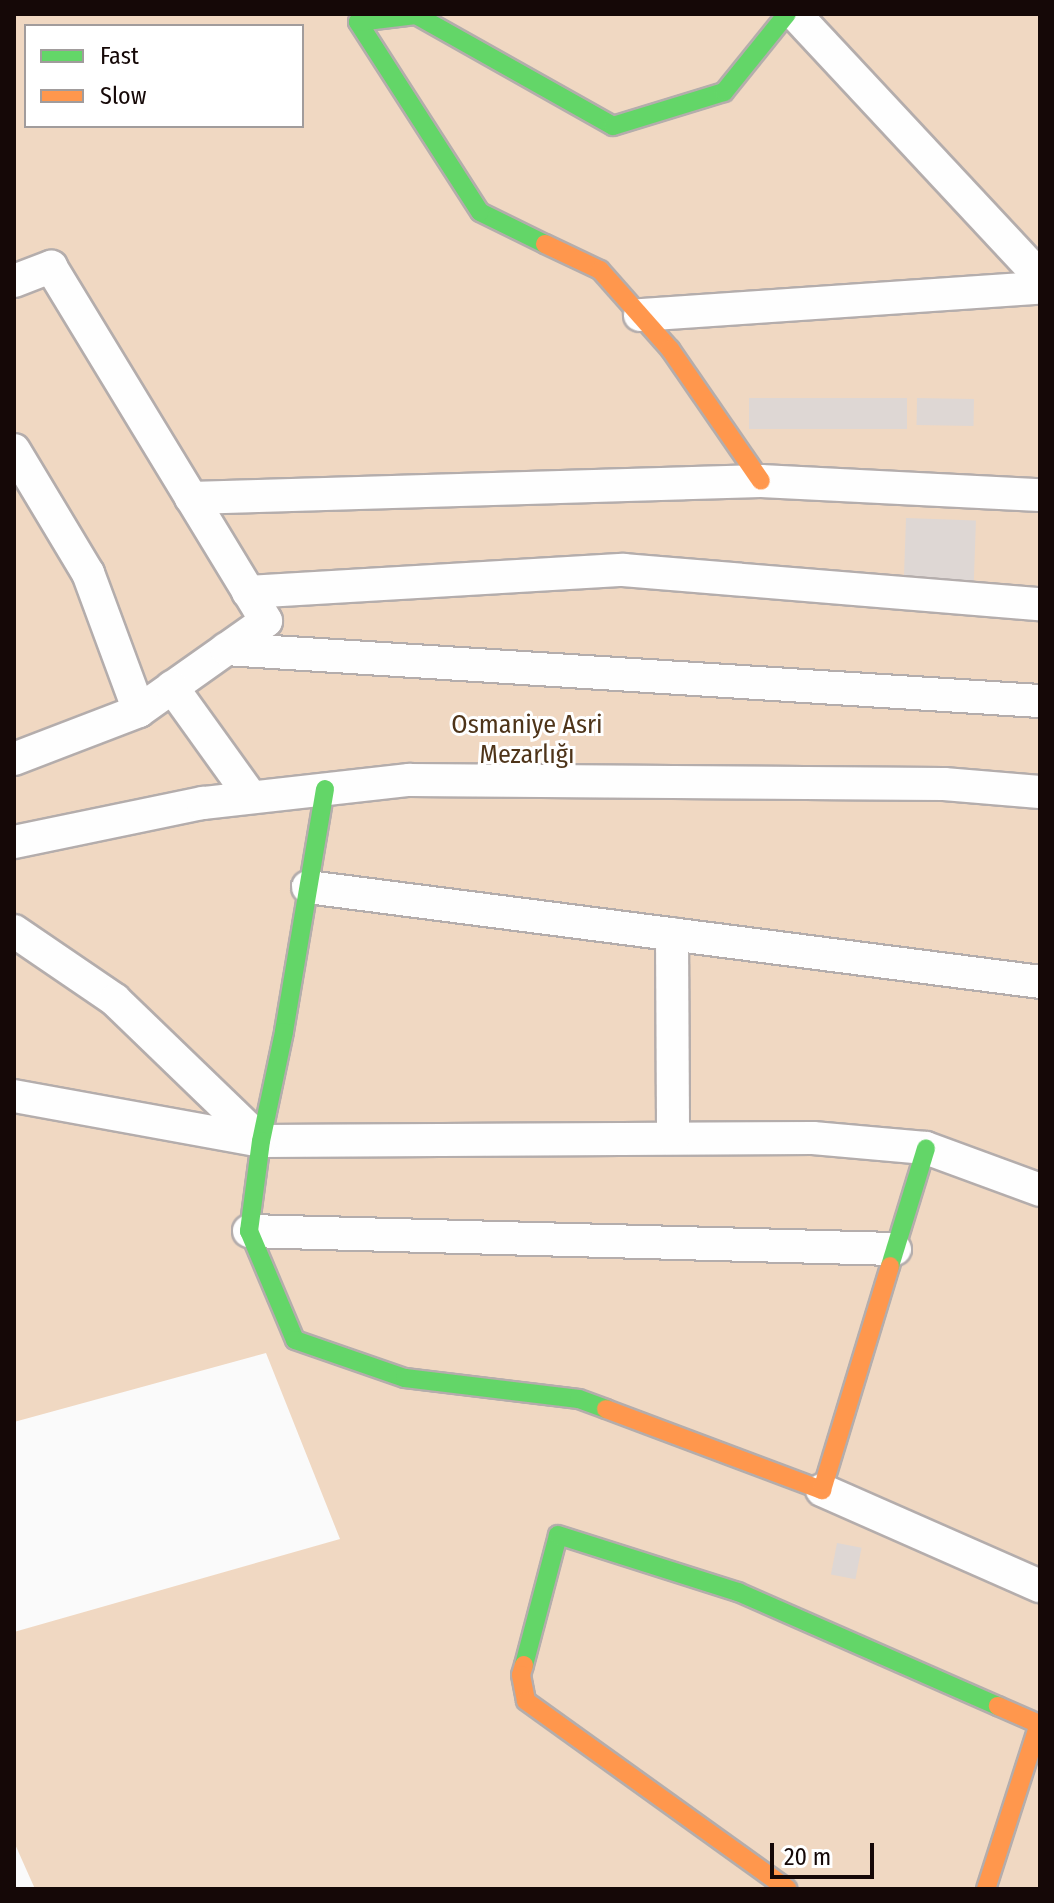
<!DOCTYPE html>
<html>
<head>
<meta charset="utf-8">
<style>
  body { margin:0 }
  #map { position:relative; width:1054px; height:1903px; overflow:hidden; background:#fafafa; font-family:"Fira Sans Condensed",sans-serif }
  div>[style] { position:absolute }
  .green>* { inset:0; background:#f0d8c2 }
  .building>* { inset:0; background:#ded7d4; transform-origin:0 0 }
  .roads { filter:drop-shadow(2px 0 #b4adac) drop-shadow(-2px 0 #b4adac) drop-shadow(0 2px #b4adac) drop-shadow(0 -2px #b4adac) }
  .street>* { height:32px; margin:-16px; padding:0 16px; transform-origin:16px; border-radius:16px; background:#fefefe }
  .fast>* { height:18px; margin:-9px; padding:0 9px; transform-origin:9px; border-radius:9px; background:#63d668 }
  .slow>* { height:18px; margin:-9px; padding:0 9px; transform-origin:9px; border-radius:9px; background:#ff974d }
  span { translate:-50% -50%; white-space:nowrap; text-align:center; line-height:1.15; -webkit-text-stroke:6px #fff; paint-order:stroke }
  .park-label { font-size:26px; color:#4e3419 }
  .frame { position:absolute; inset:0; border:16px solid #150807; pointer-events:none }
  .legend { position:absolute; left:24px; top:24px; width:280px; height:104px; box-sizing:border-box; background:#fff; border:2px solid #a19c9c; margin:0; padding:10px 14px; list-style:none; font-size:24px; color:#150807 }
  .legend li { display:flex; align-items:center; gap:16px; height:40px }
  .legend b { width:40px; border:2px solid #a19c9c }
  .scale { position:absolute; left:770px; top:1843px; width:104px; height:36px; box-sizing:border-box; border:4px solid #150807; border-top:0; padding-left:10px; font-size:24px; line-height:28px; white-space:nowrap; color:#150807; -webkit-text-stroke:6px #fff; paint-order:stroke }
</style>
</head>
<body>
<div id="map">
  <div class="green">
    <i style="clip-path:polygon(evenodd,14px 14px,1040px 14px,1040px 1889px,35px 1889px,14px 1842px,14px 1632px,340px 1539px,266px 1353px,14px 1422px,14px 14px,26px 26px,302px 26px,302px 126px,26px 126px,26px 26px)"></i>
  </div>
  <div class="building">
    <i style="left:749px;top:398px;width:158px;height:31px"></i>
    <i style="left:917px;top:398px;width:57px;height:27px;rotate:1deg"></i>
    <i style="left:906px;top:518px;width:70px;height:64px;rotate:2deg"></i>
    <i style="left:837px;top:1543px;width:25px;height:32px;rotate:11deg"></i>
  </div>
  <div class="roads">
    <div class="street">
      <i style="left:795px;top:14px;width:359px;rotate:47deg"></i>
      <i style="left:14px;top:281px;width:40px;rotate:-21deg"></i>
      <i style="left:51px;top:267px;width:414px;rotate:58.7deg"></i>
      <i style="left:266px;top:621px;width:156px;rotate:144.7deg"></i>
      <i style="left:139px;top:711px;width:134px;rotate:159deg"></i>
      <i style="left:640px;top:315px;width:401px;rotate:-3.9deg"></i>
      <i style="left:14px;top:450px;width:144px;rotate:59deg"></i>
      <i style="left:88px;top:573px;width:147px;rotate:69.7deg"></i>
      <i style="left:191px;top:498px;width:570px;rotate:-1.71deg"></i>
      <i style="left:761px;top:481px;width:279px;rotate:2.9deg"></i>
      <i style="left:248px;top:592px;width:376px;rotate:-3.4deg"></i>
      <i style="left:623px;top:570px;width:418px;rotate:4.7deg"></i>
      <i style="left:226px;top:649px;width:816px;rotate:3.66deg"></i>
      <i style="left:172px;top:687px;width:135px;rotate:54.3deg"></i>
      <i style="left:14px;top:842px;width:193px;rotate:-11.7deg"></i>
      <i style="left:203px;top:803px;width:207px;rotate:-6.4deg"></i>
      <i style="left:409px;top:780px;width:535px;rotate:0.43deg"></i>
      <i style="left:944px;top:784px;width:96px;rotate:4.8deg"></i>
      <i style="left:308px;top:887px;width:738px;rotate:7.39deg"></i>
      <i style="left:14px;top:931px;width:122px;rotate:34.3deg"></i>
      <i style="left:115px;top:1000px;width:203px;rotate:44deg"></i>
      <i style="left:261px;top:1141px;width:552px;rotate:-0.31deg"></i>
      <i style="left:813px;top:1138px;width:113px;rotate:5.1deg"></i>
      <i style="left:926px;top:1148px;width:121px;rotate:20.2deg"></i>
      <i style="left:672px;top:934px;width:204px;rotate:89.7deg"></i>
      <i style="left:14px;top:1096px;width:251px;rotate:10.3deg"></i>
      <i style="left:249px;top:1231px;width:646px;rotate:1.6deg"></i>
      <i style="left:822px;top:1490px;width:238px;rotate:23.8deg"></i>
    </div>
    <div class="fast">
      <i style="left:545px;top:244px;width:72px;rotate:-153.8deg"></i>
      <i style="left:480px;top:212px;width:226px;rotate:-122.7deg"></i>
      <i style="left:358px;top:22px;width:58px;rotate:-6.9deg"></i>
      <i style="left:416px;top:15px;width:226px;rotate:29.4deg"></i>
      <i style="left:613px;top:126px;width:116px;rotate:-17deg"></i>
      <i style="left:724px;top:92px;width:100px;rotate:-51.1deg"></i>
      <i style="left:325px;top:789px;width:246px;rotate:99.6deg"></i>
      <i style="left:284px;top:1032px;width:111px;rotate:101.9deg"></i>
      <i style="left:261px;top:1141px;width:91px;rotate:97.6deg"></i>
      <i style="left:249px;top:1231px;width:118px;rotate:67.1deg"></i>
      <i style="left:295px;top:1340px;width:116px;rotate:19.1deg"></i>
      <i style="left:405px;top:1378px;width:175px;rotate:6.9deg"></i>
      <i style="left:579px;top:1399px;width:29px;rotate:20deg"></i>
      <i style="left:890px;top:1266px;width:123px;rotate:-73deg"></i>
      <i style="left:524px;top:1665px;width:134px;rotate:-75.3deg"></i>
      <i style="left:558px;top:1535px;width:189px;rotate:17.6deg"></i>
      <i style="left:738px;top:1592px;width:284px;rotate:23.7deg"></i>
    </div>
    <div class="slow">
      <i style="left:545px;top:244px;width:61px;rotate:25.3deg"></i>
      <i style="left:600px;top:270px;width:106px;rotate:48.5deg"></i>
      <i style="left:670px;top:349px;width:160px;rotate:55.4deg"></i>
      <i style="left:606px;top:1409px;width:231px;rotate:20.6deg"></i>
      <i style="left:822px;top:1490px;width:234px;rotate:-73.1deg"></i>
      <i style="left:524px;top:1665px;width:10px;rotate:107deg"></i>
      <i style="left:521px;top:1675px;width:26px;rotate:79deg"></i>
      <i style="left:526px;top:1701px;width:322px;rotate:35.7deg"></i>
      <i style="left:986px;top:1889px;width:173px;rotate:-72.2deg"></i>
      <i style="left:1039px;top:1724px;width:45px;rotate:-156.3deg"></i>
    </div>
  </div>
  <div class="park-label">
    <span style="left:527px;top:740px">Osmaniye Asri<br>Mezarlığı</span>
  </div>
  <div class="frame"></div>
  <ul class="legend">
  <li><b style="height:10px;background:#63d668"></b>Fast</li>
  <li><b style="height:10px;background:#ff974d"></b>Slow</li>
  </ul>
  <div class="scale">20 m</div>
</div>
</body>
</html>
